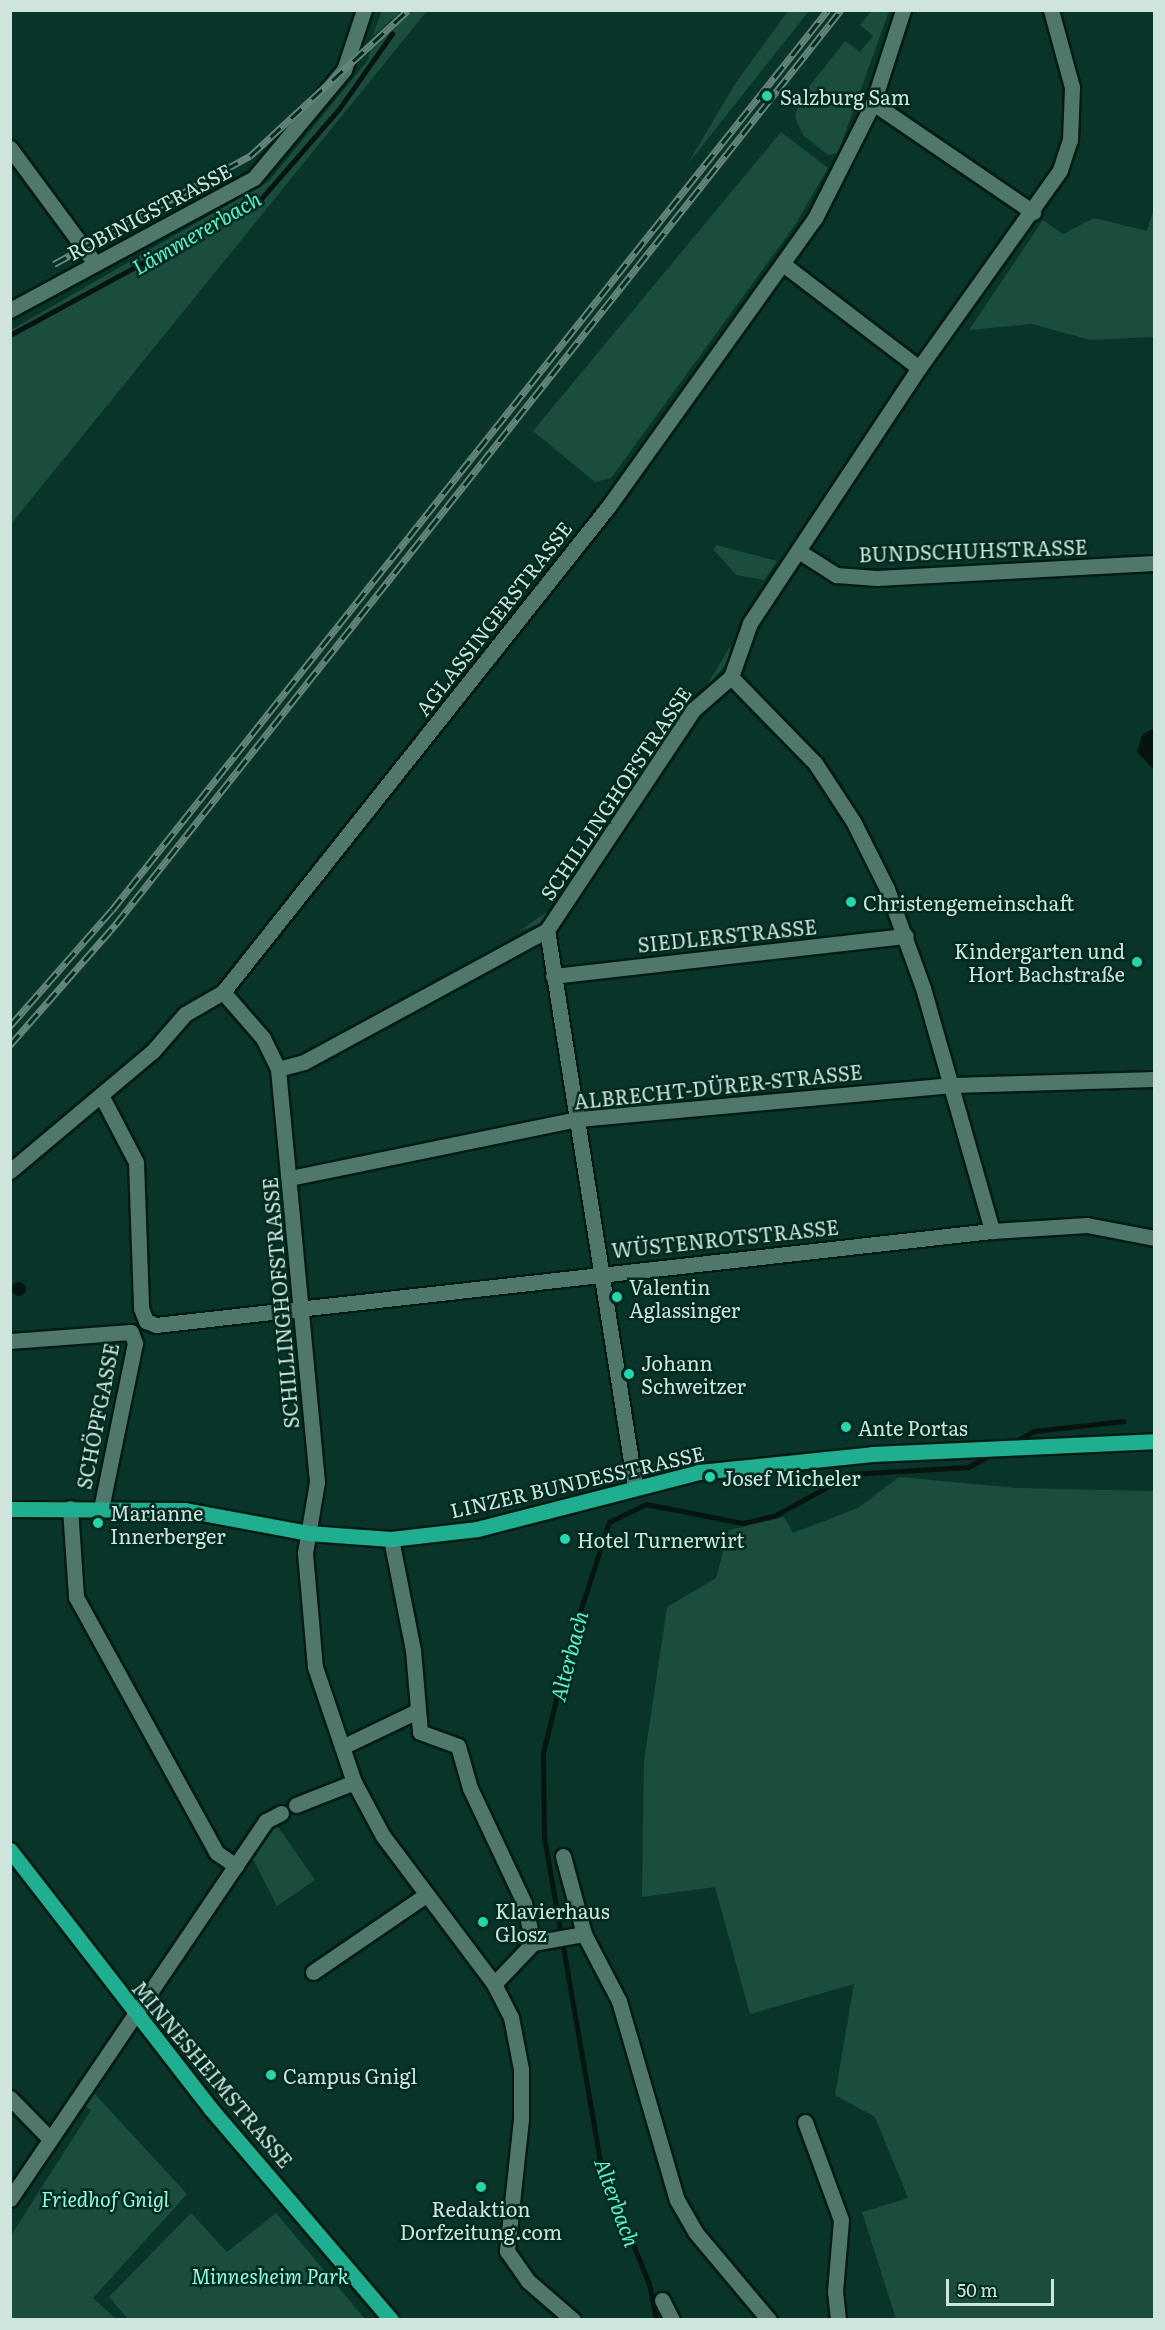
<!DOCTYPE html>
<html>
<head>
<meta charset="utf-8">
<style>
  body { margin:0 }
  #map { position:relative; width:1165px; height:2330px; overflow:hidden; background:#093429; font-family:Literata,serif }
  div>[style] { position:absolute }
  .green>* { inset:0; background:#1b4d3f }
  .water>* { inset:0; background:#06140f }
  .round { border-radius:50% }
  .stream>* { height:4.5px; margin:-2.25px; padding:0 2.25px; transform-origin:2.25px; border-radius:2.25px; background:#06140f }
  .roads { filter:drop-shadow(2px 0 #001a12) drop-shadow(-2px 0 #001a12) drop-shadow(0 2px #001a12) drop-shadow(0 -2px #001a12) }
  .minor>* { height:15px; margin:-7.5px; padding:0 7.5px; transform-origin:7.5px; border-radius:7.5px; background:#4f776b }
  .primary>* { height:15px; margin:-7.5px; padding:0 7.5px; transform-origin:7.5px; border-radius:7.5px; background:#20ae91 }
  .rail>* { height:7px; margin-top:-3.5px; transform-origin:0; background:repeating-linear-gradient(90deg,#00291f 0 14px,#64847b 0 28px); box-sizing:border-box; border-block:2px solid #64847b }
  .dots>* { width:16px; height:16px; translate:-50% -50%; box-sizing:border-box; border:3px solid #00291f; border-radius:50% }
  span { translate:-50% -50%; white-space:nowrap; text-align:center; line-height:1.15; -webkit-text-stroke:5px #00291f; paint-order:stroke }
  .poi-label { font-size:20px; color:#cfe4dd }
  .left { translate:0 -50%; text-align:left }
  .right { translate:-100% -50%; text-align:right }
  .street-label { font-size:20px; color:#cfe4dd }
  .park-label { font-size:20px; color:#8ffcdb; font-style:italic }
  .water-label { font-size:21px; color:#5bf1c9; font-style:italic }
  .frame { position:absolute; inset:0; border:12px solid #cfe4dd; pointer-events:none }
  .scale { position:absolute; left:946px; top:2279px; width:108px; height:27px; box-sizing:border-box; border:3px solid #cfe4dd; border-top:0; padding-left:8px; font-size:18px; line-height:21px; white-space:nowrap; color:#cfe4dd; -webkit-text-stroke:4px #00291f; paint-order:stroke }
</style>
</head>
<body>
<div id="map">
  <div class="green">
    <i style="clip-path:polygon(872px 10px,889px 11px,838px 153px,828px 155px,803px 135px,795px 117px,800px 98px,845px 41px,860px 52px,873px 36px,860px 25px)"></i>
    <i style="clip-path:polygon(382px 11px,401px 11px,372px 37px)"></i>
    <i style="clip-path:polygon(413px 11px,427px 11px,11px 524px,11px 330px,269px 181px,368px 60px,371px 48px)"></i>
    <i style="clip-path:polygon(788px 11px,809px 11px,687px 165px,735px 84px)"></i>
    <i style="clip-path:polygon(781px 132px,828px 168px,795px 225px,611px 478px,595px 482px,533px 431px)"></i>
    <i style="clip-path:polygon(1154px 208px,1153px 337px,1090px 340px,1032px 324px,969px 330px,1043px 220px,1063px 234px,1094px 218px,1147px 231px)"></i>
    <i style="clip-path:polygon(716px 545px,777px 561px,764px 580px,736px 575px,714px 550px)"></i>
    <i style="clip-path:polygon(731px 645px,728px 662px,706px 687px)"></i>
    <i style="clip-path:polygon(547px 912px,548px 920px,518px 932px)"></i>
    <i style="clip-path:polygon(899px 1477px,1017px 1488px,1154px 1491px,1154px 2319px,896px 2319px,862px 2212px,908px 2198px,875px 2117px,835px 2095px,854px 1984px,750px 2014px,715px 1887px,642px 1897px,644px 1761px,667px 1607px,716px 1578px,729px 1530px,784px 1517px,793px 1533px,858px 1508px)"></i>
    <i style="clip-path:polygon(276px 1824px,315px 1880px,277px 1906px,252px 1857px)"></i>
    <i style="clip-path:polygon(93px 2092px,187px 2194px,93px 2298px,116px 2319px,11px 2319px,10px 2237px,91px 2110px,82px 2104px)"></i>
    <i style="clip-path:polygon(191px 2213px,227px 2252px,276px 2213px,365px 2319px,128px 2319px,109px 2297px)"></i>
  </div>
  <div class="water">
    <i style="clip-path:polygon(1154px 728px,1154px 770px,1137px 752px,1142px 735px)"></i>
    <i class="round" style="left:12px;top:1282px;width:14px;height:14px"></i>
  </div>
  <div class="stream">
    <i style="left:10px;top:335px;width:285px;rotate:-28.5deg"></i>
    <i style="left:261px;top:199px;width:119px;rotate:-49.1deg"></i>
    <i style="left:339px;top:109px;width:92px;rotate:-54.8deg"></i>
    <i style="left:1013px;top:1443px;width:24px;rotate:-30deg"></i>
    <i style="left:1034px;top:1431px;width:90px;rotate:-6.4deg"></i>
    <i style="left:656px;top:2320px;width:37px;rotate:-101deg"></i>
    <i style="left:649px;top:2284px;width:126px;rotate:-112.3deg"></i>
    <i style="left:601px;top:2167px;width:335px;rotate:-99.8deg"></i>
    <i style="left:544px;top:1837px;width:84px;rotate:-90.7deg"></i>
    <i style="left:543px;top:1753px;width:110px;rotate:-76.3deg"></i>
    <i style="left:569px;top:1646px;width:130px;rotate:-72.1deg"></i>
    <i style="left:609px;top:1522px;width:41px;rotate:-25.9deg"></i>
    <i style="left:646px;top:1504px;width:99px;rotate:11.1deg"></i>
    <i style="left:743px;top:1523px;width:32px;rotate:-13deg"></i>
    <i style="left:774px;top:1516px;width:88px;rotate:-28.6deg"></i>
    <i style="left:851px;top:1474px;width:117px;rotate:-3.4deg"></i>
    <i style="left:968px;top:1467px;width:27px;rotate:-28deg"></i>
  </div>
  <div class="roads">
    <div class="minor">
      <i style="left:873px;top:103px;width:194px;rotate:34.3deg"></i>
      <i style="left:10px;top:148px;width:142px;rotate:53.6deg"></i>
      <i style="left:783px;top:264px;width:171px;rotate:37.4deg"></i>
      <i style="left:10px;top:310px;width:277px;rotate:-28.4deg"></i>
      <i style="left:254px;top:178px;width:141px;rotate:-50.2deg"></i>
      <i style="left:344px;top:70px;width:63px;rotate:-71.6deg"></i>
      <i style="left:800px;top:552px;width:43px;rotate:32.6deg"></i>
      <i style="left:836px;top:575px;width:41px;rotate:4.2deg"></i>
      <i style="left:877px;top:578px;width:277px;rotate:-3.1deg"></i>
      <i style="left:731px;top:677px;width:120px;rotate:45.7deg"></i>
      <i style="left:815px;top:763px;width:69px;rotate:56.8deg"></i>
      <i style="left:853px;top:821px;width:76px;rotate:63.4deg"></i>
      <i style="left:887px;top:889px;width:105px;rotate:70deg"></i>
      <i style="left:923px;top:988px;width:253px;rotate:74.1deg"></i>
      <i style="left:547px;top:930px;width:563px;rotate:81.01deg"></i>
      <i style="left:553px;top:976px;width:355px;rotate:-6.5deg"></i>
      <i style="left:223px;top:992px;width:61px;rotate:49deg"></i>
      <i style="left:263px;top:1038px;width:34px;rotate:64deg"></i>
      <i style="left:278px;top:1069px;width:415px;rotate:84.6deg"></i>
      <i style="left:317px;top:1482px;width:72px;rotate:99.6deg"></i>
      <i style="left:305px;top:1553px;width:114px;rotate:85deg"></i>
      <i style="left:315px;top:1667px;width:121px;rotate:71.3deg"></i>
      <i style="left:354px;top:1782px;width:61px;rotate:61.8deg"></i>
      <i style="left:383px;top:1836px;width:185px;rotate:53.1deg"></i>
      <i style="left:494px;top:1984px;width:37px;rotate:63deg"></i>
      <i style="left:511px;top:2017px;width:53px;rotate:79.1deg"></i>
      <i style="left:521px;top:2069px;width:50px;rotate:90deg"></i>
      <i style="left:521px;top:2119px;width:133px;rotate:96.1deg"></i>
      <i style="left:507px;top:2251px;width:37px;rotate:55deg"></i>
      <i style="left:528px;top:2281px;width:60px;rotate:40.9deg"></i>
      <i style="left:278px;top:1069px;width:27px;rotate:-15deg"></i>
      <i style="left:304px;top:1062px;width:277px;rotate:-28.5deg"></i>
      <i style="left:547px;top:930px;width:264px;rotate:-56.4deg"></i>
      <i style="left:693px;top:710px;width:50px;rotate:-41deg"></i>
      <i style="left:731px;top:677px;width:57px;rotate:-70.6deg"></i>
      <i style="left:750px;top:623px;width:306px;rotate:-56.5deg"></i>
      <i style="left:919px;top:368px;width:243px;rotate:-54.5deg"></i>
      <i style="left:1060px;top:170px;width:32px;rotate:-72deg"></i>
      <i style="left:1070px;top:140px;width:53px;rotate:-87.8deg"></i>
      <i style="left:1072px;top:87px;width:80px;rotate:-105.3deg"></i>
      <i style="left:102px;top:1097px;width:73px;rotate:62.4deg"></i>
      <i style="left:136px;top:1162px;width:146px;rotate:88deg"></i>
      <i style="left:141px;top:1308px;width:14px;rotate:69deg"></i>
      <i style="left:146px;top:1321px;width:11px;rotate:22deg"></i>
      <i style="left:156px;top:1325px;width:841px;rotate:-6.42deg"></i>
      <i style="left:992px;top:1231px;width:95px;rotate:-3.6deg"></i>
      <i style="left:1087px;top:1225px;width:68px;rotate:11deg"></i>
      <i style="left:10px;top:1171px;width:185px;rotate:-40deg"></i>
      <i style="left:152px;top:1052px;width:50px;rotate:-49deg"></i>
      <i style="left:185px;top:1014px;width:44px;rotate:-30.1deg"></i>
      <i style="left:223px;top:992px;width:619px;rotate:-51.56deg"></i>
      <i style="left:608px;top:507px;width:355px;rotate:-54.4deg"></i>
      <i style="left:815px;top:218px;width:129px;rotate:-63.2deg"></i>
      <i style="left:873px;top:103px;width:98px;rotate:-72.1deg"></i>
      <i style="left:290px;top:1178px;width:294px;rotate:-11.6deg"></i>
      <i style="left:578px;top:1119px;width:376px;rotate:-5.2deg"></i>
      <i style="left:952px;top:1085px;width:202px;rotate:-1.7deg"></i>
      <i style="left:10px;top:1341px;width:121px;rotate:-4.3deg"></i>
      <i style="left:131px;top:1332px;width:12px;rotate:70deg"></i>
      <i style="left:135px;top:1343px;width:168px;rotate:101.6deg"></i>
      <i style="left:70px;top:1508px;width:89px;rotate:86.1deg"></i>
      <i style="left:76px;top:1597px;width:292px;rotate:61.2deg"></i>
      <i style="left:217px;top:1853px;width:23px;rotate:34deg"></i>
      <i style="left:391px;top:1539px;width:113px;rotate:78.8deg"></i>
      <i style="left:413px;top:1650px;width:82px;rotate:85.1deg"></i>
      <i style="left:420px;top:1732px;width:40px;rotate:20.2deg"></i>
      <i style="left:458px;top:1746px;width:44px;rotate:74.1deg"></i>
      <i style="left:470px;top:1788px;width:127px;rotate:64.8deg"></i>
      <i style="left:524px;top:1903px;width:41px;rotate:77.3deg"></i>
      <i style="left:342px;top:1747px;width:83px;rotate:-25.6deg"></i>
      <i style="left:296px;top:1805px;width:62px;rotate:-21.6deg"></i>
      <i style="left:563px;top:1856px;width:81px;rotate:74.9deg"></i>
      <i style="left:584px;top:1934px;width:76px;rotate:62.4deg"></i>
      <i style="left:619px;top:2001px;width:207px;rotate:73.8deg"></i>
      <i style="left:677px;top:2200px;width:38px;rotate:60deg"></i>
      <i style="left:696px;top:2233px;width:114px;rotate:50deg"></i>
      <i style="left:313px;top:1972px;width:133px;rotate:-34.3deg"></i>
      <i style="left:494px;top:1984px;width:57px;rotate:-46.4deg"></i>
      <i style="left:533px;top:1943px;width:52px;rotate:-10deg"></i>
      <i style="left:10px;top:2098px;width:57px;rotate:45.7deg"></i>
      <i style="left:805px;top:2122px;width:104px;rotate:69.8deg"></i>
      <i style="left:841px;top:2220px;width:71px;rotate:94.8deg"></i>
      <i style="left:835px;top:2291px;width:29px;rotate:84deg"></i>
      <i style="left:10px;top:2199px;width:457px;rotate:-55.9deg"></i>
      <i style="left:266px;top:1821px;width:17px;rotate:-28deg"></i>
      <i style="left:662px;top:2300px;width:22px;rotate:63deg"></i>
    </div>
    <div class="primary">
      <i style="left:10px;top:1509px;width:175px;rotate:0.3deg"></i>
      <i style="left:185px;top:1510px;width:125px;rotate:10.6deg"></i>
      <i style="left:308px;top:1533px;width:83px;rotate:4.1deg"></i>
      <i style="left:391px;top:1539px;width:87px;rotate:-6.6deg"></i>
      <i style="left:477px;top:1529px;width:229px;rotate:-14.4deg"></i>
      <i style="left:699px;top:1472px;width:174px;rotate:-5.9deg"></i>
      <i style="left:872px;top:1454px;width:282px;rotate:-2.6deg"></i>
      <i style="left:10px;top:1850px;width:328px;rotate:52.2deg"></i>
      <i style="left:211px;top:2109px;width:277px;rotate:49.5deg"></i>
    </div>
  </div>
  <div class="rail">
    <i style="left:54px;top:264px;width:224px;rotate:-28.9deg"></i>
    <i style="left:250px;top:156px;width:215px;rotate:-42.7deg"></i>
    <i style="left:10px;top:1026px;width:154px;rotate:-48.7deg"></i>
    <i style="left:112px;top:910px;width:1150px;rotate:-51.5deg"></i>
    <i style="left:10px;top:1045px;width:161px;rotate:-48.8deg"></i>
    <i style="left:116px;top:924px;width:1167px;rotate:-51.58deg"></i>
  </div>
  <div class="dots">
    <i style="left:767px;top:96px;background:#27d5ad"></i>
    <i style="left:851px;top:902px;background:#27d5ad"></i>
    <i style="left:1137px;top:962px;background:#27d5ad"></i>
    <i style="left:617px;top:1297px;background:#27d5ad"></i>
    <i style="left:629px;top:1374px;background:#27d5ad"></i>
    <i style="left:846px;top:1427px;background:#27d5ad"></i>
    <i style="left:710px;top:1477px;background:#27d5ad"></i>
    <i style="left:98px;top:1523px;background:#27d5ad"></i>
    <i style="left:565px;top:1539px;background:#27d5ad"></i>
    <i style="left:483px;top:1922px;background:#27d5ad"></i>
    <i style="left:271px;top:2075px;background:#27d5ad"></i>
    <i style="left:481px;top:2187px;background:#27d5ad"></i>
  </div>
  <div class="poi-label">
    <span class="left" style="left:780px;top:96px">Salzburg Sam</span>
    <span class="left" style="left:863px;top:902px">Christengemeinschaft</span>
    <span class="right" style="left:1125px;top:962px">Kindergarten und<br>Hort Bachstraße</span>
    <span class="left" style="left:629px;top:1298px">Valentin<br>Aglassinger</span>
    <span class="left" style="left:641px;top:1374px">Johann<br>Schweitzer</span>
    <span class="left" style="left:858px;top:1427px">Ante Portas</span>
    <span class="left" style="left:722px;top:1477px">Josef Micheler</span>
    <span class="left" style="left:110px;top:1524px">Marianne<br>Innerberger</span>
    <span class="left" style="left:577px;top:1539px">Hotel Turnerwirt</span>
    <span class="left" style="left:495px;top:1922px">Klavierhaus<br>Glosz</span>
    <span class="left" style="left:283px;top:2075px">Campus Gnigl</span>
    <span style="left:481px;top:2220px">Redaktion<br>Dorfzeitung.com</span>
  </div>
  <div class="street-label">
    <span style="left:149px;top:211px;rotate:-28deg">ROBINIGSTRASSE</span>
    <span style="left:973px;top:550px;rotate:-2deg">BUNDSCHUHSTRASSE</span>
    <span style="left:493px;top:618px;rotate:-52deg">AGLASSINGERSTRASSE</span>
    <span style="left:615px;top:793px;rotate:-56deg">SCHILLINGHOFSTRASSE</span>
    <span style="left:727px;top:935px;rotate:-6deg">SIEDLERSTRASSE</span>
    <span style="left:718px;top:1086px;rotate:-6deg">ALBRECHT-DÜRER-STRASSE</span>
    <span style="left:725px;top:1238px;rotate:-6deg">WÜSTENROTSTRASSE</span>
    <span style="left:280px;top:1303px;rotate:-95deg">SCHILLINGHOFSTRASSE</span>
    <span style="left:97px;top:1416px;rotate:-79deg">SCHÖPFGASSE</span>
    <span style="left:577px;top:1481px;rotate:-13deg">LINZER BUNDESSTRASSE</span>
    <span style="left:213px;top:2074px;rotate:50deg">MINNESHEIMSTRASSE</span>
  </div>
  <div class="park-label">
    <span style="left:105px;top:2198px">Friedhof Gnigl</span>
    <span style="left:270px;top:2275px">Minnesheim Park</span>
  </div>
  <div class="water-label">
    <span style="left:196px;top:232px;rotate:-30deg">Lämmererbach</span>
    <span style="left:568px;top:1656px;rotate:-75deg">Alterbach</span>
    <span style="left:618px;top:2202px;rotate:70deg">Alterbach</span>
  </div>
  <div class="frame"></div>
  <div class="scale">50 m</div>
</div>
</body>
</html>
